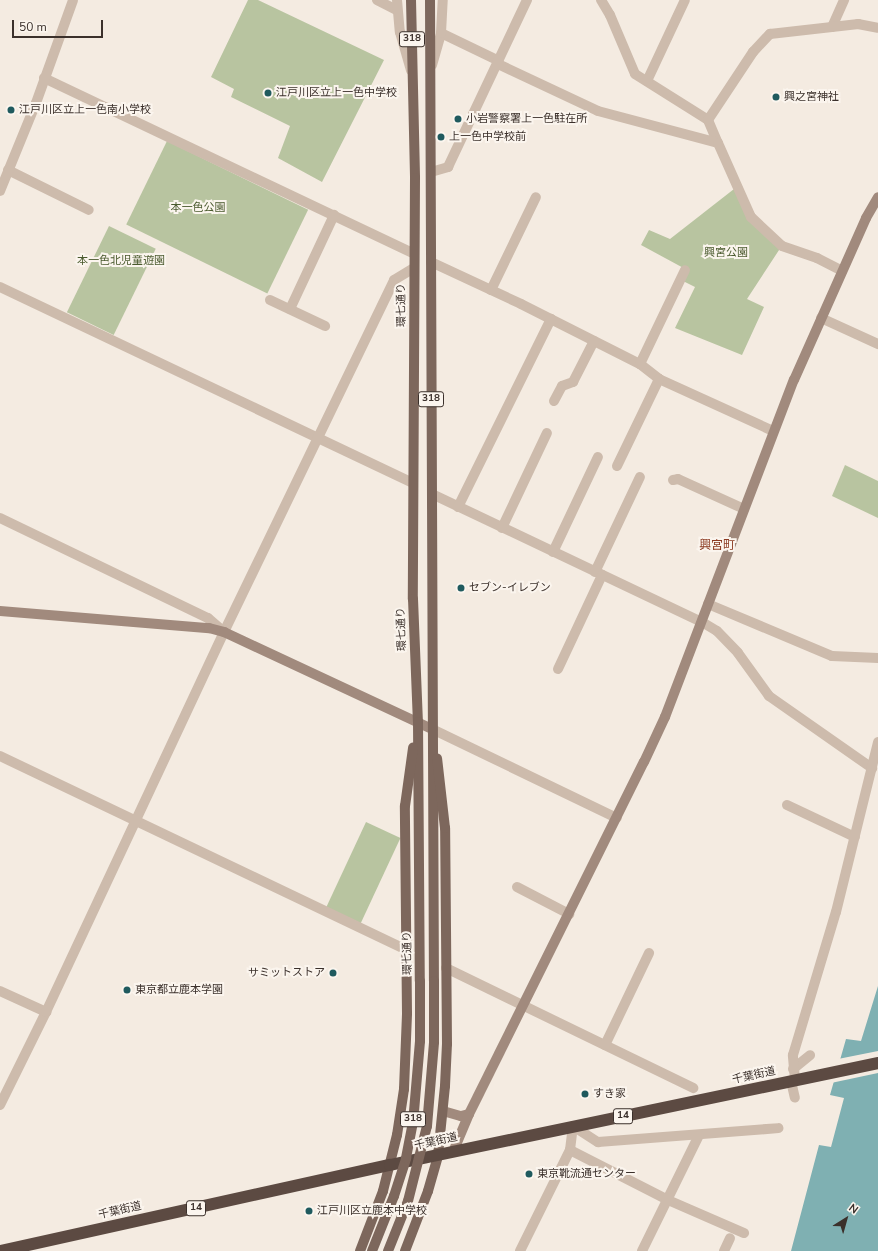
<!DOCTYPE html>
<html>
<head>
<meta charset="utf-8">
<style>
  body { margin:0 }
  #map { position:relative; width:878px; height:1251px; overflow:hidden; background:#f4ebe1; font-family:"Nunito Sans","Noto Sans JP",sans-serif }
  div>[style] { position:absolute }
  .green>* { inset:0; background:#b8c4a0; transform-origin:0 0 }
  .water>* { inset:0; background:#7fb0b2 }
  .pier>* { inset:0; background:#f4ebe1 }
  .street>* { height:10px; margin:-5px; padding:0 5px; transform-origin:5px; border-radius:5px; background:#cdbbac }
  .secondary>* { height:10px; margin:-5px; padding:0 5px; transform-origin:5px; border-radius:5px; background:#a18a7d }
  .primary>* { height:10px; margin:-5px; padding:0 5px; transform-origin:5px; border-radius:5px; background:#7d675c }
  .highway>* { height:12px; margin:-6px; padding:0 6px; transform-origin:6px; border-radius:6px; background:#5c4a42 }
  .primary-bridge>* { height:10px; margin:-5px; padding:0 5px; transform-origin:5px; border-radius:5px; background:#7d675c }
  .dots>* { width:11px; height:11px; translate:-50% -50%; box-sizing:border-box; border:2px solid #fbf5ee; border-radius:50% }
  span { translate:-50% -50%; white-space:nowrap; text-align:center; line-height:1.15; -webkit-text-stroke:4px #fbf5ee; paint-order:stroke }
  .shield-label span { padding:1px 3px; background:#fbf5ee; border:1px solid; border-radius:3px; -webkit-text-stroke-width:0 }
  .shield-label { font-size:10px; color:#3b302b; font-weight:700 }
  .poi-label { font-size:11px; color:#3b302b }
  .left { translate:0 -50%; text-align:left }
  .right { translate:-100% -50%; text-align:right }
  .park-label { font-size:11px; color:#4a5a2e }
  .street-label { font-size:11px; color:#3b302b }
  .neighbourhood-label { font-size:12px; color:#8c3b22 }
  .north { position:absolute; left:826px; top:1199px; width:40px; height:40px; -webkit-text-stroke:3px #fbf5ee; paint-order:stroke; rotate:37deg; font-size:11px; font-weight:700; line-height:16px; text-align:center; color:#3b302b }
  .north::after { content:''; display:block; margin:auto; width:14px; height:18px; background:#3b302b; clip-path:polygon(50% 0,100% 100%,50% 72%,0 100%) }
  .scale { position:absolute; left:12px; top:20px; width:91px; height:18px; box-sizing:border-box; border:2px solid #3b302b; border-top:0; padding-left:5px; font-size:12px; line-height:14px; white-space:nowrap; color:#3b302b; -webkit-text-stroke:3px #fbf5ee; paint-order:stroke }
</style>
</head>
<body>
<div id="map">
  <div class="green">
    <i style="clip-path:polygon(248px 0,258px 0,384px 60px,322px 182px,278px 158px,290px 126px,231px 97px,234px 89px,211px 77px)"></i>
    <i style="left:167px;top:141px;width:157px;height:93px;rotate:26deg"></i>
    <i style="clip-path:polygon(734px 189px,781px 247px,747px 299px,764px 307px,742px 355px,675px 328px,695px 287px,683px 281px,689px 271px,641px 245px,649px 230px,670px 239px)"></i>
    <i style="left:109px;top:226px;width:52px;height:96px;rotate:26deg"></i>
    <i style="clip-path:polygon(845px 465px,878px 481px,878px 518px,832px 496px)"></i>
    <i style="left:366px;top:822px;width:38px;height:94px;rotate:25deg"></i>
  </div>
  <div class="water">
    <i style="clip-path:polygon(878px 986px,878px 1251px,791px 1251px,819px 1145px,831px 1147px,844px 1098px,830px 1095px,846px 1039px,861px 1041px)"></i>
  </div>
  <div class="pier">
    <i style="clip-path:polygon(878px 1051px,878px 1073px,831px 1083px,838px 1059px)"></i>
  </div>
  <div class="street">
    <i style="left:377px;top:0;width:22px;rotate:27deg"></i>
    <i style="left:397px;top:0;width:32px;rotate:85deg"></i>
    <i style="left:400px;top:32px;width:40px;rotate:74deg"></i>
    <i style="left:601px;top:0;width:17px;rotate:59deg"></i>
    <i style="left:610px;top:15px;width:64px;rotate:67deg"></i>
    <i style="left:635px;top:74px;width:86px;rotate:32.2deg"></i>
    <i style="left:708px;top:120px;width:25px;rotate:67deg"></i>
    <i style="left:832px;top:27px;width:30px;rotate:-66deg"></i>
    <i style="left:441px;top:33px;width:64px;rotate:25.8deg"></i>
    <i style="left:498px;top:64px;width:110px;rotate:25.2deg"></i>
    <i style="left:598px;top:111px;width:124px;rotate:14.9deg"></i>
    <i style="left:718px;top:143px;width:81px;rotate:66deg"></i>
    <i style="left:751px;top:217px;width:42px;rotate:43.1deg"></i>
    <i style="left:782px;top:246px;width:37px;rotate:19deg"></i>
    <i style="left:817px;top:258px;width:28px;rotate:27deg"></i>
    <i style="left:432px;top:65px;width:33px;rotate:-74deg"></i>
    <i style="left:441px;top:33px;width:33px;rotate:-87deg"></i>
    <i style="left:44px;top:78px;width:408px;rotate:25.4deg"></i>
    <i style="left:647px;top:81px;width:89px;rotate:-64.9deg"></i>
    <i style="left:708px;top:120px;width:82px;rotate:-56.5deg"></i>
    <i style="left:753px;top:52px;width:25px;rotate:-47deg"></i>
    <i style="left:770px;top:34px;width:89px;rotate:-6.5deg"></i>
    <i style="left:858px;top:24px;width:20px;rotate:11deg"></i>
    <i style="left:8px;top:170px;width:90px;rotate:26.3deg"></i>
    <i style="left:431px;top:172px;width:18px;rotate:-16deg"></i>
    <i style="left:448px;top:167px;width:185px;rotate:-64.7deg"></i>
    <i style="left:0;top:191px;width:95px;rotate:-67.8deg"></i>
    <i style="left:36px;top:103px;width:109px;rotate:-70.2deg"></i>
    <i style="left:431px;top:262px;width:99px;rotate:25deg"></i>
    <i style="left:521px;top:304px;width:133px;rotate:26.8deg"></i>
    <i style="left:640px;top:364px;width:24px;rotate:38deg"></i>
    <i style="left:659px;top:379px;width:125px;rotate:24.5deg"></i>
    <i style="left:0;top:287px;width:457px;rotate:25.4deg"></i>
    <i style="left:491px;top:290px;width:103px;rotate:-64.2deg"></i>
    <i style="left:270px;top:300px;width:61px;rotate:25.3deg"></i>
    <i style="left:290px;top:309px;width:104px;rotate:-64.9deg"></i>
    <i style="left:821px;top:318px;width:63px;rotate:24.5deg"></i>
    <i style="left:640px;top:364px;width:104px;rotate:-64.4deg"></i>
    <i style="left:554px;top:401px;width:17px;rotate:-62deg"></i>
    <i style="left:562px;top:386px;width:12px;rotate:-20deg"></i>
    <i style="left:573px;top:382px;width:46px;rotate:-62.9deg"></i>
    <i style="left:617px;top:466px;width:97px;rotate:-64.2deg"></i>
    <i style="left:673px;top:480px;width:5px;rotate:-11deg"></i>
    <i style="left:678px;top:479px;width:72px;rotate:24.4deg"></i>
    <i style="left:432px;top:494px;width:299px;rotate:25.4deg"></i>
    <i style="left:702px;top:622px;width:17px;rotate:31deg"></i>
    <i style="left:717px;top:631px;width:30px;rotate:46deg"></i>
    <i style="left:738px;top:653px;width:53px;rotate:54.2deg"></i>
    <i style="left:769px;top:696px;width:126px;rotate:35deg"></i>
    <i style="left:458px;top:507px;width:210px;rotate:-63.7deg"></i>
    <i style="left:0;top:518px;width:231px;rotate:25.7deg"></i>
    <i style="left:208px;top:618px;width:21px;rotate:41deg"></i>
    <i style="left:502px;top:528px;width:105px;rotate:-64.7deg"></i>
    <i style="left:553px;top:552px;width:105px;rotate:-64.7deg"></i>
    <i style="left:595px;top:572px;width:105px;rotate:-64.7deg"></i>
    <i style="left:708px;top:604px;width:134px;rotate:22.8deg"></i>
    <i style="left:832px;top:656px;width:46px;rotate:2.5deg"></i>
    <i style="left:558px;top:669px;width:104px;rotate:-64.9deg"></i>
    <i style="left:432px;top:729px;width:205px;rotate:25.7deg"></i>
    <i style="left:0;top:756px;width:450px;rotate:25.5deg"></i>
    <i style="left:787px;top:805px;width:75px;rotate:25.2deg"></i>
    <i style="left:517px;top:887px;width:59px;rotate:27.4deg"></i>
    <i style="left:446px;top:968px;width:275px;rotate:25.9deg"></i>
    <i style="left:0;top:991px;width:51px;rotate:24.5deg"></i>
    <i style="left:605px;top:1045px;width:102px;rotate:-64.4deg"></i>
    <i style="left:793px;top:1069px;width:22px;rotate:-39deg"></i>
    <i style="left:795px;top:1080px;width:25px;rotate:-95deg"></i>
    <i style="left:793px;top:1055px;width:149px;rotate:-73.3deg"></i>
    <i style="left:836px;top:912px;width:175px;rotate:-76.1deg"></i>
    <i style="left:791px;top:1081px;width:17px;rotate:77deg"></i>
    <i style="left:0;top:1105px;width:104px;rotate:-63.7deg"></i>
    <i style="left:46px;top:1012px;width:420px;rotate:-64.9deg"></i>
    <i style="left:224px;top:632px;width:391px;rotate:-64.2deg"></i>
    <i style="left:394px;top:280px;width:23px;rotate:-31deg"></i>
    <i style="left:570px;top:1150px;width:110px;rotate:27deg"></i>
    <i style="left:668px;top:1200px;width:83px;rotate:23.5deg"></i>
    <i style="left:520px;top:1251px;width:113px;rotate:-63.7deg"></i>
    <i style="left:570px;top:1150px;width:24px;rotate:-83deg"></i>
    <i style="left:573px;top:1126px;width:30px;rotate:33deg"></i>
    <i style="left:598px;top:1142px;width:181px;rotate:-4.4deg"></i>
    <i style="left:642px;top:1251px;width:129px;rotate:-63.8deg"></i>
    <i style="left:724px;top:1251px;width:14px;rotate:-65deg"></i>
  </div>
  <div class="secondary">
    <i style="left:0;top:611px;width:210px;rotate:4.7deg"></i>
    <i style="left:209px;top:628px;width:16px;rotate:15deg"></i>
    <i style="left:224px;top:632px;width:230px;rotate:25deg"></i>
    <i style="left:443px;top:1111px;width:19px;rotate:16deg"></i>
    <i style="left:461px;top:1116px;width:8px;rotate:-14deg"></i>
    <i style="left:469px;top:1114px;width:393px;rotate:-63.6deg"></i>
    <i style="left:644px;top:762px;width:50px;rotate:-65deg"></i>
    <i style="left:665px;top:717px;width:361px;rotate:-69.1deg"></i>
    <i style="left:794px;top:380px;width:177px;rotate:-66deg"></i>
    <i style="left:866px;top:218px;width:24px;rotate:-60deg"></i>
    <i style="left:453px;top:1152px;width:41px;rotate:-67.2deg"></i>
  </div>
  <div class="primary">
    <i style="left:411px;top:0;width:178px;rotate:88.7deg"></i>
    <i style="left:415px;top:178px;width:421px;rotate:90.3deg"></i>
    <i style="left:413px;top:599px;width:123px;rotate:87.7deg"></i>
    <i style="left:418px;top:722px;width:259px;rotate:89.6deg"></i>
    <i style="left:430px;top:0;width:981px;rotate:89.77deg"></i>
    <i style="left:360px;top:1251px;width:64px;rotate:-69deg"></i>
    <i style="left:383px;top:1191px;width:58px;rotate:-76deg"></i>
    <i style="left:397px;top:1135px;width:47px;rotate:-81.3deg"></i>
    <i style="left:404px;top:1089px;width:76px;rotate:-87.7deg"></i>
    <i style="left:407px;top:1013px;width:207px;rotate:-90.6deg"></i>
    <i style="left:405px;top:806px;width:59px;rotate:-82.1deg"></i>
    <i style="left:405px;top:1251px;width:64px;rotate:-69deg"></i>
    <i style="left:428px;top:1191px;width:37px;rotate:-74deg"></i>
    <i style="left:438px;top:1155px;width:69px;rotate:-84.2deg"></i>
    <i style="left:445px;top:1086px;width:42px;rotate:-87.3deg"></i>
    <i style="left:447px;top:1044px;width:216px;rotate:-90.5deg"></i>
    <i style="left:445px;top:828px;width:70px;rotate:-96.5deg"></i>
  </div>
  <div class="highway">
    <i style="left:1px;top:1251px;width:398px;rotate:-12.5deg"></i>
    <i style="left:390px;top:1165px;width:499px;rotate:-11.8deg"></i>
  </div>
  <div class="primary-bridge">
    <i style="left:372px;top:1251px;width:59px;rotate:-68.2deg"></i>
    <i style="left:394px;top:1196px;width:40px;rotate:-72deg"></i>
    <i style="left:406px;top:1158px;width:36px;rotate:-79deg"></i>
    <i style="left:413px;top:1123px;width:82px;rotate:-85.1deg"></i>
    <i style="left:420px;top:1041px;width:60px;rotate:-90deg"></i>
    <i style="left:388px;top:1251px;width:54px;rotate:-68.2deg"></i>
    <i style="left:408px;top:1201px;width:77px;rotate:-75.8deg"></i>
    <i style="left:427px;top:1126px;width:84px;rotate:-85.2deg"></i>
    <i style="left:434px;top:1042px;width:61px;rotate:-90deg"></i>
  </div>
  <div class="dots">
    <i style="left:268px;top:93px;background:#1f5a5e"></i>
    <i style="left:776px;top:97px;background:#1f5a5e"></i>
    <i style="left:11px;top:110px;background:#1f5a5e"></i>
    <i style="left:458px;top:119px;background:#1f5a5e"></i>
    <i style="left:441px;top:137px;background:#1f5a5e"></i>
    <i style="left:461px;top:588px;background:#1f5a5e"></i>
    <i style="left:333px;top:973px;background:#1f5a5e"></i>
    <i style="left:127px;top:990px;background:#1f5a5e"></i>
    <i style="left:585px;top:1094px;background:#1f5a5e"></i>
    <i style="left:529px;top:1174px;background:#1f5a5e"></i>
    <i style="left:309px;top:1211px;background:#1f5a5e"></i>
  </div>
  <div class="shield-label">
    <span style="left:412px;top:39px">318</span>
    <span style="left:431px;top:399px">318</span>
    <span style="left:623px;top:1116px">14</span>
    <span style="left:413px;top:1119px">318</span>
    <span style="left:196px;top:1208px">14</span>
  </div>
  <div class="poi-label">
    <span class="left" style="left:276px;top:93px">江戸川区立上一色中学校</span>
    <span class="left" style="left:784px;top:97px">興之宮神社</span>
    <span class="left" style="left:19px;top:110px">江戸川区立上一色南小学校</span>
    <span class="left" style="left:466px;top:119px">小岩警察署上一色駐在所</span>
    <span class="left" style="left:449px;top:137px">上一色中学校前</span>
    <span class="left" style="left:469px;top:588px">セブン-イレブン</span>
    <span class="right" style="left:325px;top:973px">サミットストア</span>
    <span class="left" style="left:135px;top:990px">東京都立鹿本学園</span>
    <span class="left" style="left:593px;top:1094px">すき家</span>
    <span class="left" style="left:537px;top:1174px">東京靴流通センター</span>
    <span class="left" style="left:317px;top:1211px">江戸川区立鹿本中学校</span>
  </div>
  <div class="park-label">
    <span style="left:198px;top:208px">本一色公園</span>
    <span style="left:726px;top:253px">興宮公園</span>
    <span style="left:121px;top:261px">本一色北児童遊園</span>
  </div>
  <div class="street-label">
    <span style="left:402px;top:305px;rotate:-91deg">環七通り</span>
    <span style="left:402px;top:629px;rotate:-92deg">環七通り</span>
    <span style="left:408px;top:953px;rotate:-91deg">環七通り</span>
    <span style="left:754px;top:1076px;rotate:-12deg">千葉街道</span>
    <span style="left:436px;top:1142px;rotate:-12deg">千葉街道</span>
    <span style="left:120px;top:1211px;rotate:-13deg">千葉街道</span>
  </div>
  <div class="neighbourhood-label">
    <span style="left:717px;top:546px">興宮町</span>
  </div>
  <div class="north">N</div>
  <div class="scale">50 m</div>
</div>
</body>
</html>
